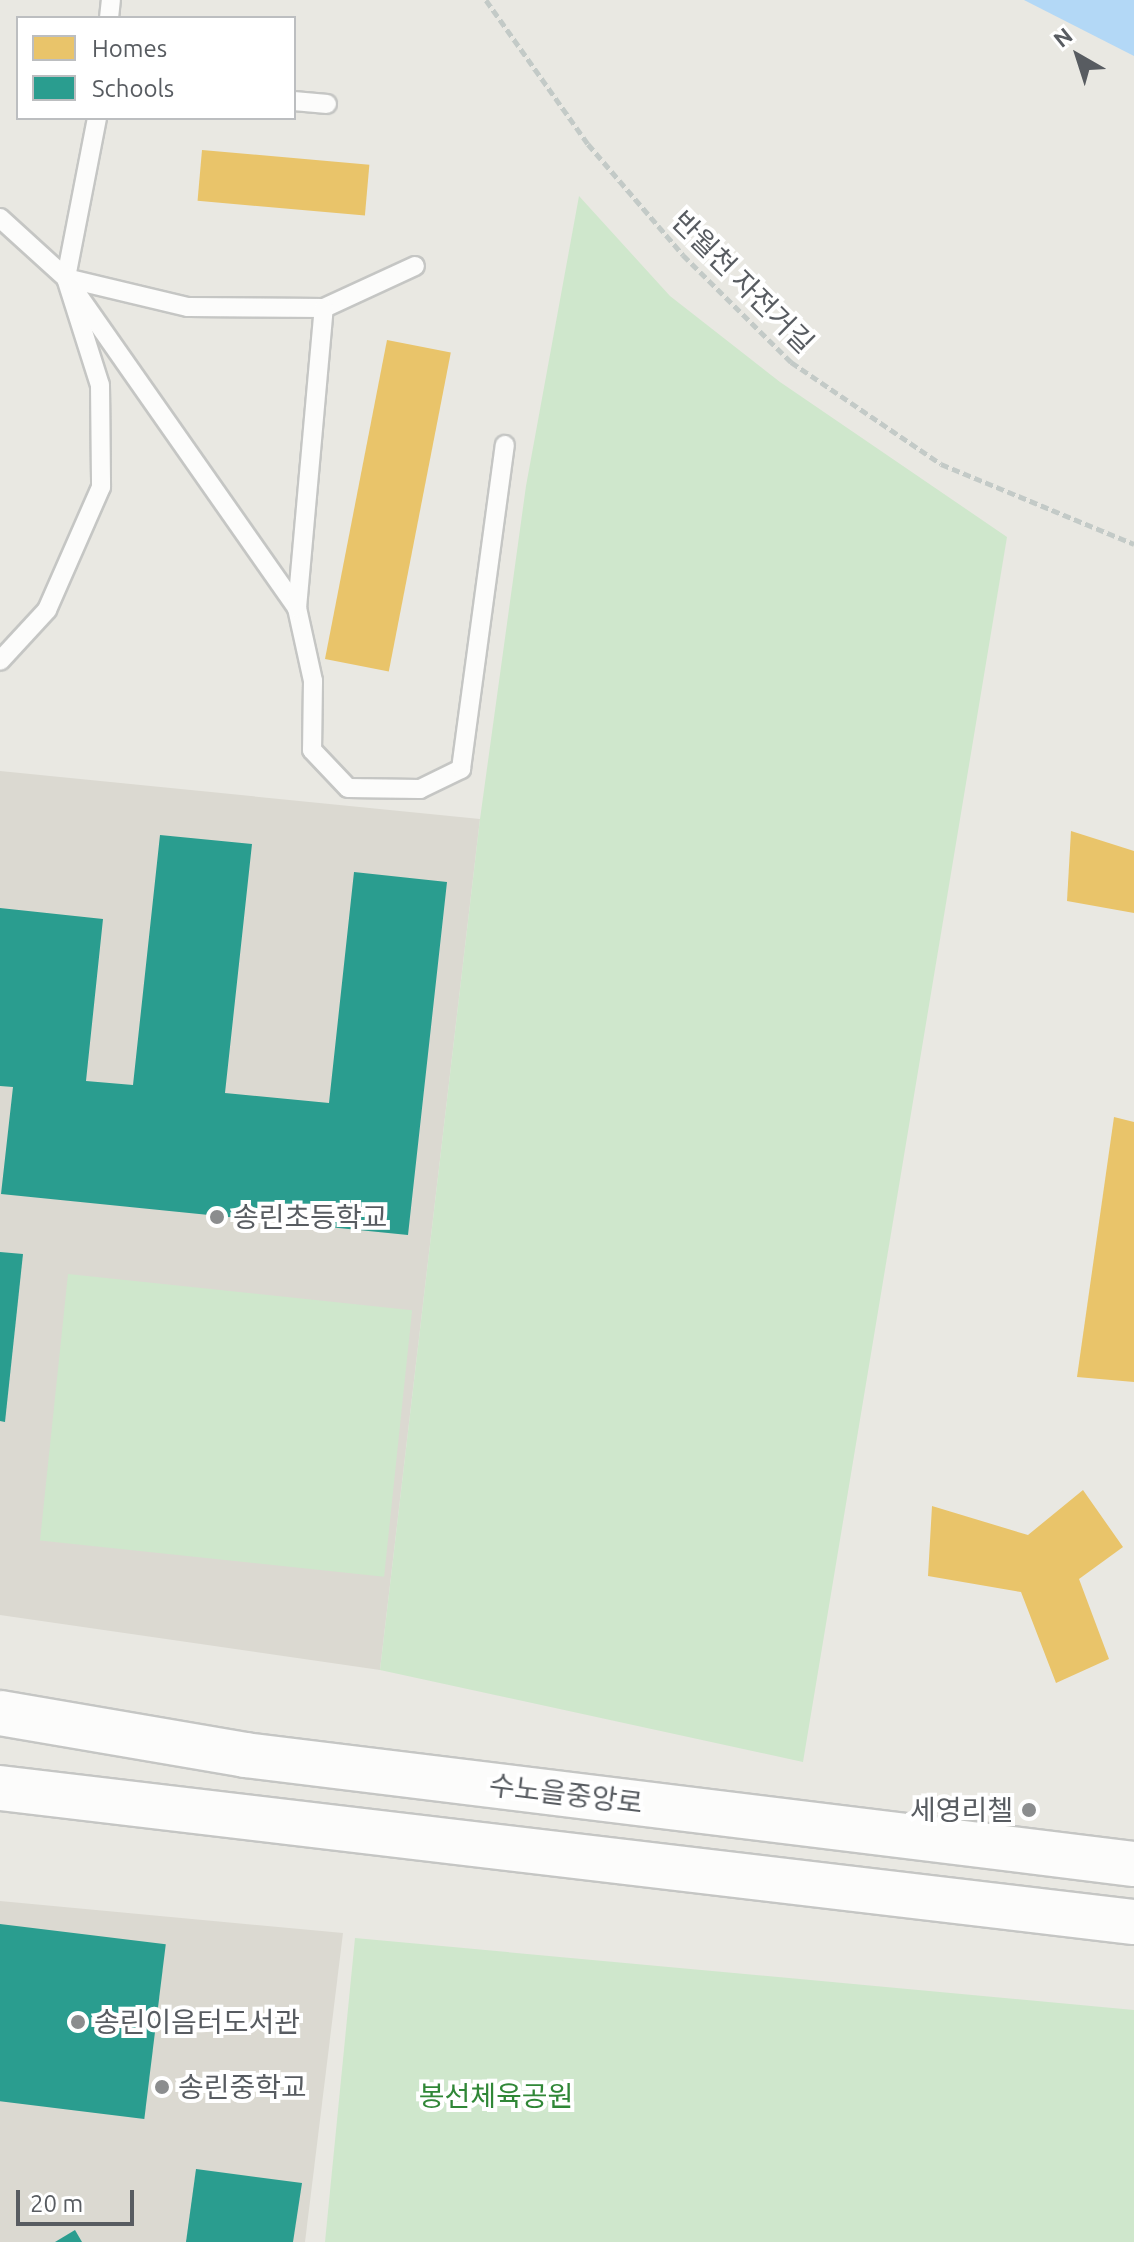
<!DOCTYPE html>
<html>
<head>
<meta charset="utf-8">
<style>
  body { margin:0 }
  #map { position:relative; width:1134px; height:2242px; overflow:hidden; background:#e9e8e2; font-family:Ubuntu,"Noto Sans KR",sans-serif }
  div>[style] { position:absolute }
  .education>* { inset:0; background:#dbd9d1 }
  .green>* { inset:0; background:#cfe7cc; transform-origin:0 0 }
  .water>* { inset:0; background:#b3d8f6 }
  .homes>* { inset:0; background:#e9c46a; transform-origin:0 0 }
  .schools>* { inset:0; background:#2a9d8f; transform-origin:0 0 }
  .path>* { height:5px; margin-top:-2.5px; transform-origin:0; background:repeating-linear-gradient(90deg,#c3cac7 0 8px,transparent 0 12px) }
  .roads { filter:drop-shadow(2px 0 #c5c6c4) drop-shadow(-2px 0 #c5c6c4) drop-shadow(0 2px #c5c6c4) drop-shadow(0 -2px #c5c6c4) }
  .service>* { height:18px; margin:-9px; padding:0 9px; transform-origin:9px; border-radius:9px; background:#fcfcfb }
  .secondary>* { height:44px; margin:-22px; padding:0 22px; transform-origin:22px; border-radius:22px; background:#fcfcfb }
  .dots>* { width:22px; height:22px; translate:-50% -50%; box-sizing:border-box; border:4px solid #fff; border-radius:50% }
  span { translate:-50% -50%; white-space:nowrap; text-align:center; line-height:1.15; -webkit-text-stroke:8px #fff; paint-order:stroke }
  .street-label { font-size:28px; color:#585c61 }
  .poi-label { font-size:28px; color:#585c61 }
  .left { translate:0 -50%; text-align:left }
  .right { translate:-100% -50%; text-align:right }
  .park-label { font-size:28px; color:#308737 }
  .legend { position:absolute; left:16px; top:16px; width:280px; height:104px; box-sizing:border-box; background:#fff; border:2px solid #bcbec0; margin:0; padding:10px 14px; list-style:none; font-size:24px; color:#585c61 }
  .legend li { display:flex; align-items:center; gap:16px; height:40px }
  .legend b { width:40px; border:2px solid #bcbec0 }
  .north { position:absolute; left:1038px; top:16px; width:80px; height:80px; -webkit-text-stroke:6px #fff; paint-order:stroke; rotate:321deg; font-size:22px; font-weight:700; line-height:32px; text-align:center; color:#585c61 }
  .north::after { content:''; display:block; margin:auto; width:28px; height:36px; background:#585c61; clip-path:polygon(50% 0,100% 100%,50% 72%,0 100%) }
  .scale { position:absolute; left:16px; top:2190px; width:118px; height:36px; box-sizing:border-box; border:4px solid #585c61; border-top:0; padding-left:10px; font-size:24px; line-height:28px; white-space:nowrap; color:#585c61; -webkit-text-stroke:6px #fff; paint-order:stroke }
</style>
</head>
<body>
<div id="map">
  <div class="education">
    <i style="clip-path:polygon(0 771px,480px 819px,380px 1670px,0 1615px)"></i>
    <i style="clip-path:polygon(0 1901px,343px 1933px,305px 2242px,0 2242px)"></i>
  </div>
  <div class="green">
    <i style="clip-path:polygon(579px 196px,670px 296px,780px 382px,1007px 537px,803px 1762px,380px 1670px,480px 819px,526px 486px)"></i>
    <i style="left:68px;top:1274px;width:346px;height:268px;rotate:6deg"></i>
    <i style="clip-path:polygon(355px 1938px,1134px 2010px,1134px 2242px,325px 2242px)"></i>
  </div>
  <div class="water">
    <i style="clip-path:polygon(1024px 0,1134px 0,1134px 56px)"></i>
  </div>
  <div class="homes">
    <i style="left:202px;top:150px;width:168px;height:51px;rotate:5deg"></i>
    <i style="left:387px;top:340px;width:65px;height:325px;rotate:11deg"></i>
    <i style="clip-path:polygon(1071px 831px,1134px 851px,1134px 913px,1067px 901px)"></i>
    <i style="clip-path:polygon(1114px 1117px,1134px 1122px,1134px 1382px,1077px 1377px)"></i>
    <i style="clip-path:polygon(1083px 1490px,1123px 1547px,1079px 1579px,1109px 1659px,1056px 1683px,1021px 1592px,928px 1576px,932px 1506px,1028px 1535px)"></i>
  </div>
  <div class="schools">
    <i style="clip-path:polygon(160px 835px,252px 844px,225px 1093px,329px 1103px,354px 872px,447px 882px,408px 1235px,1px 1194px,13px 1087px,0 1086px,0 908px,103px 919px,86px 1081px,133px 1085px)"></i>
    <i style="clip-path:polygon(0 1252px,23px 1254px,5px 1422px,0 1421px)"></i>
    <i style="left:0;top:1924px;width:167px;height:176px;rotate:7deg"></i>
    <i style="clip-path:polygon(196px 2169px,302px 2183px,293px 2242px,186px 2242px)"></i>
    <i style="clip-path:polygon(75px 2230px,82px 2242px,55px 2242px)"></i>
  </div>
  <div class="path">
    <i style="left:486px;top:0;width:176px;rotate:54.7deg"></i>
    <i style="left:588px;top:144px;width:146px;rotate:49.4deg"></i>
    <i style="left:683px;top:255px;width:152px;rotate:44.7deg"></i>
    <i style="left:791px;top:362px;width:181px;rotate:34.2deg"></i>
    <i style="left:941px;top:464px;width:209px;rotate:22.5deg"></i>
  </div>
  <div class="roads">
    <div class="service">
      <i style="left:109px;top:18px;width:18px;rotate:-84deg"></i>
      <i style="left:294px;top:101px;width:33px;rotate:5deg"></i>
      <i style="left:97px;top:118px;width:163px;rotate:101deg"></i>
      <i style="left:66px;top:278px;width:403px;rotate:55deg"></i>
      <i style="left:297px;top:608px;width:75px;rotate:77.6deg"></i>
      <i style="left:313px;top:681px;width:69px;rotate:90.8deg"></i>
      <i style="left:312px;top:750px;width:52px;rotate:46.5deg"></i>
      <i style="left:348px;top:788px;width:72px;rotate:0.8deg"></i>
      <i style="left:420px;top:789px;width:46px;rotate:-26deg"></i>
      <i style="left:461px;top:769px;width:327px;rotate:-82.3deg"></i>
      <i style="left:0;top:218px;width:89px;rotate:42.3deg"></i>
      <i style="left:66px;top:278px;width:112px;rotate:72.4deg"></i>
      <i style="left:100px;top:385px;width:102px;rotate:89.4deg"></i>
      <i style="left:101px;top:487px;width:134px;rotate:113.7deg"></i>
      <i style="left:47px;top:610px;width:69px;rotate:132.7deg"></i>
      <i style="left:66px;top:278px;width:125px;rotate:13.4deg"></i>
      <i style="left:188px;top:307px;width:136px;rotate:0.4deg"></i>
      <i style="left:324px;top:308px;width:100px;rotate:-24.8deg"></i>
      <i style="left:297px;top:608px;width:301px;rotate:-84.9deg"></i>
    </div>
    <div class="secondary">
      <i style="left:0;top:1713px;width:249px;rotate:9.7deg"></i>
      <i style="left:245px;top:1755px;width:896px;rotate:6.99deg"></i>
      <i style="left:0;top:1788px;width:1142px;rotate:6.74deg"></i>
    </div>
  </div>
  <div class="dots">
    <i style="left:217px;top:1217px;background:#8b8d8e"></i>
    <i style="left:1029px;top:1810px;background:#8b8d8e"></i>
    <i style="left:78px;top:2022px;background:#8b8d8e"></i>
    <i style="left:162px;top:2087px;background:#8b8d8e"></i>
  </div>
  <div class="street-label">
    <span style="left:743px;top:282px;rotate:45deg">반월천 자전거길</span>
    <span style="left:566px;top:1794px;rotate:7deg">수노을중앙로</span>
  </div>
  <div class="poi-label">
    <span class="left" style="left:233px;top:1217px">송린초등학교</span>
    <span class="right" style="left:1013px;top:1810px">세영리첼</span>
    <span class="left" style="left:94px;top:2022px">송린이음터도서관</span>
    <span class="left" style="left:178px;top:2087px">송린중학교</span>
  </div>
  <div class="park-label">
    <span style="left:496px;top:2096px">봉선체육공원</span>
  </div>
  <ul class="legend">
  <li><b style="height:22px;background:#e9c46a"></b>Homes</li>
  <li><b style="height:22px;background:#2a9d8f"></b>Schools</li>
  </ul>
  <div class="north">N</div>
  <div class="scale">20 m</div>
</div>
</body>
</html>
